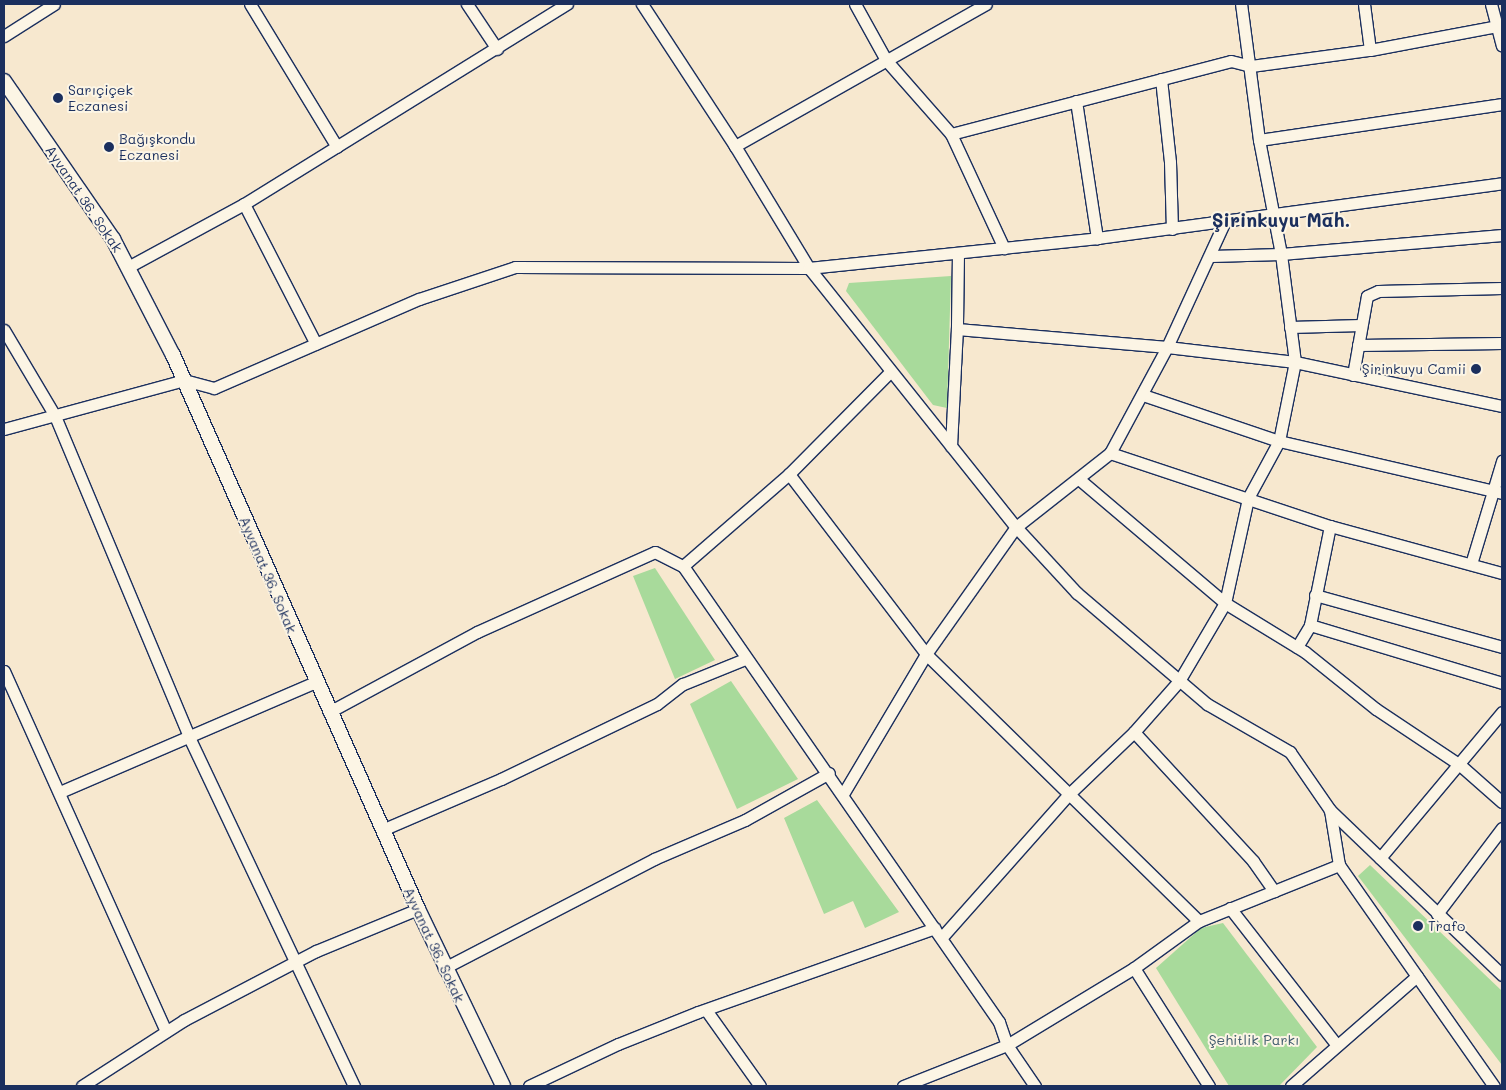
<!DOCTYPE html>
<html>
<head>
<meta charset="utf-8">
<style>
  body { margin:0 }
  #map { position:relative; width:1506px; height:1090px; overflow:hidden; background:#f7e8cf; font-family:Mali,sans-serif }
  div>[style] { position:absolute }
  .green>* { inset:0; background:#a8da9b }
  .roads { filter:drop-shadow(1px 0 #1b2f5e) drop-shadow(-1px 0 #1b2f5e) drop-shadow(0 1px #1b2f5e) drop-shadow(0 -1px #1b2f5e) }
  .minor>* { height:11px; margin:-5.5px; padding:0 5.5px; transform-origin:5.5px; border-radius:5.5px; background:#fcf5e5 }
  .tertiary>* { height:14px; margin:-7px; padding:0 7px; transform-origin:7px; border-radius:7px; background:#fcf5e5 }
  .dots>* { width:14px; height:14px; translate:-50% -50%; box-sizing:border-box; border:2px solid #fcf5e5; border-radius:50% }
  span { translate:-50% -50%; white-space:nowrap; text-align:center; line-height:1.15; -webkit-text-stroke:4px #fcf5e5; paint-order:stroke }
  .poi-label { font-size:14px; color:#1b2f5e }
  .left { translate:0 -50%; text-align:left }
  .right { translate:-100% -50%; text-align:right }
  .street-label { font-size:14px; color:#1b2f5e }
  .park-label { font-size:14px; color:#3e5a6d }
  .district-label { font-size:19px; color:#1b2f5e; font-weight:700 }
  .frame { position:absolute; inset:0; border:5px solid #1b2f5e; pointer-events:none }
</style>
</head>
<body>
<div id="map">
  <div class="green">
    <i style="clip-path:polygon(951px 276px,947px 408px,933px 405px,846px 291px,849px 283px)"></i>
    <i style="clip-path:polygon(655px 568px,715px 660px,675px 679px,633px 576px)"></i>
    <i style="clip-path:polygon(731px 681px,798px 779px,737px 809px,690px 704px)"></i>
    <i style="clip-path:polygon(817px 800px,899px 912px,865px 928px,853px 901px,824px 914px,784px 818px)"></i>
    <i style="clip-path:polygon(1370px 865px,1502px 991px,1502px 1065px,1358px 876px)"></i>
    <i style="clip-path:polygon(1223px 923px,1317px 1047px,1279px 1086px,1229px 1086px,1156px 968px,1201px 928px)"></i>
  </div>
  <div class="roads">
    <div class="minor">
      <i style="left:250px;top:4px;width:167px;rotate:58.7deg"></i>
      <i style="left:467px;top:4px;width:54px;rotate:56.3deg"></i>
      <i style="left:642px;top:4px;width:170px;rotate:56.8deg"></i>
      <i style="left:735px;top:146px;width:143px;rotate:58.8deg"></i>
      <i style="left:809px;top:268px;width:332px;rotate:51.4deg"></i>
      <i style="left:1016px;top:527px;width:90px;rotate:47.3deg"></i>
      <i style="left:1077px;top:593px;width:171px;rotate:40.5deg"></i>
      <i style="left:1207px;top:704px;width:96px;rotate:30deg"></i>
      <i style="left:1290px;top:752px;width:70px;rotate:55.4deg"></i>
      <i style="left:1330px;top:810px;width:238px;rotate:43.8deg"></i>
      <i style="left:855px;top:4px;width:64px;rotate:61deg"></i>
      <i style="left:886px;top:60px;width:98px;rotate:48.7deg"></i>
      <i style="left:951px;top:134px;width:126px;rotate:65.1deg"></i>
      <i style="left:1364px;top:4px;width:46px;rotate:82.6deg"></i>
      <i style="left:1491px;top:4px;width:43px;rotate:75.3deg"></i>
      <i style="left:4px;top:36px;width:59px;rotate:-32.6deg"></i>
      <i style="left:1161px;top:79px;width:83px;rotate:83.8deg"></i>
      <i style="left:1170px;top:162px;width:67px;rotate:88.3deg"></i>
      <i style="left:1076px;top:101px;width:139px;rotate:81.3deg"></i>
      <i style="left:951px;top:134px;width:289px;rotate:-14.6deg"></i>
      <i style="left:1231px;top:61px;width:21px;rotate:14deg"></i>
      <i style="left:1251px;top:66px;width:120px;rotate:-7.7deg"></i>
      <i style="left:1370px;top:50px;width:129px;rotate:-10.7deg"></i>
      <i style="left:1259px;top:140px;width:246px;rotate:-8.4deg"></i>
      <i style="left:735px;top:146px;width:288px;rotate:-29.5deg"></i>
      <i style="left:244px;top:204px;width:157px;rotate:62.8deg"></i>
      <i style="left:958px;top:253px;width:76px;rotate:90.8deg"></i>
      <i style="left:957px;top:329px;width:211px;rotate:4.9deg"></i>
      <i style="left:1167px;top:347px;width:129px;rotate:6.7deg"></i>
      <i style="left:1295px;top:362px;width:212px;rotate:12deg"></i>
      <i style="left:1211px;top:256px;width:70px;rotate:-1.6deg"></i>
      <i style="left:1281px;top:254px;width:222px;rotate:-4.9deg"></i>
      <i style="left:128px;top:267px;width:132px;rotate:-28.5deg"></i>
      <i style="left:244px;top:204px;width:380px;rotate:-31.8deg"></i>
      <i style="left:1290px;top:327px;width:71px;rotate:-1.6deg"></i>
      <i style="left:4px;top:330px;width:100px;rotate:59.3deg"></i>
      <i style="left:55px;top:416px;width:348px;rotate:67.3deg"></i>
      <i style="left:189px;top:737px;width:386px;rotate:64.7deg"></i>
      <i style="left:1358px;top:345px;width:144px;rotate:-0.8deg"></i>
      <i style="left:889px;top:373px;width:142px;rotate:134.7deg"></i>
      <i style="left:789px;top:474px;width:140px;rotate:139deg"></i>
      <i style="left:683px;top:566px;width:555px;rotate:55.28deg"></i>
      <i style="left:999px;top:1022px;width:24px;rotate:71deg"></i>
      <i style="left:1007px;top:1045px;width:50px;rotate:55.7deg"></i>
      <i style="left:1353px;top:375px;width:80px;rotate:-80deg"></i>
      <i style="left:1367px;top:296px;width:12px;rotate:-24deg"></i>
      <i style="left:1378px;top:291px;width:124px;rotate:-1.4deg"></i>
      <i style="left:1143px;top:395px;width:144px;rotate:18.7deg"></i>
      <i style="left:1279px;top:441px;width:229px;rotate:13.1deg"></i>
      <i style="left:4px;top:429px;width:187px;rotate:-15.2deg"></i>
      <i style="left:184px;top:380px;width:31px;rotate:15deg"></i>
      <i style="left:214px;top:388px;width:223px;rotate:-23.5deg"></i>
      <i style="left:419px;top:299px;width:101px;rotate:-18.4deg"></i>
      <i style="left:515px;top:267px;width:294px;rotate:0.2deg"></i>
      <i style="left:809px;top:268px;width:290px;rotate:-5.9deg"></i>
      <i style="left:1097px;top:238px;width:409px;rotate:-7.7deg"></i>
      <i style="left:951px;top:446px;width:117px;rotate:-87.1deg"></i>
      <i style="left:1110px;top:453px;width:232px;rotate:18.4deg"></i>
      <i style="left:1330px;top:526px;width:178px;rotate:15.3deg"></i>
      <i style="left:789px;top:474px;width:226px;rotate:52.7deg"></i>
      <i style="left:926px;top:654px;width:382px;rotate:44.4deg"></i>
      <i style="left:1080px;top:480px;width:190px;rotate:40.3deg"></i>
      <i style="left:1225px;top:603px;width:94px;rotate:31.5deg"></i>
      <i style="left:1305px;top:652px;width:91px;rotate:38.8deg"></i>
      <i style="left:1376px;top:709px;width:101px;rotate:33.7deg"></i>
      <i style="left:1460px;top:765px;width:56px;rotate:41.4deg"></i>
      <i style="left:1471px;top:564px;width:108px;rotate:-73.2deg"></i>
      <i style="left:1315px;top:595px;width:194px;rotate:15.5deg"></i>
      <i style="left:1310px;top:625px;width:201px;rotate:16.8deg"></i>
      <i style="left:1297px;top:647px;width:26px;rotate:-59deg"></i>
      <i style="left:1310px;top:625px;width:101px;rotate:-78.6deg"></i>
      <i style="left:4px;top:671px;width:395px;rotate:65.8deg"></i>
      <i style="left:329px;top:712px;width:168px;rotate:-28.4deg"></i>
      <i style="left:477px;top:632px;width:195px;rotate:-24.2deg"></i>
      <i style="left:655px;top:552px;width:31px;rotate:27deg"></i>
      <i style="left:1134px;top:732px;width:176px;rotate:47.3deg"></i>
      <i style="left:1253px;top:861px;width:37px;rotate:55deg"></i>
      <i style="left:60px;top:792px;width:278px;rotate:-23.3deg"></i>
      <i style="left:843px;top:794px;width:163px;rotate:-59.3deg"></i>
      <i style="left:926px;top:654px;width:156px;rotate:-54.7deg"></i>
      <i style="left:1016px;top:527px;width:120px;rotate:-38.2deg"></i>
      <i style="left:1110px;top:453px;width:120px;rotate:-61.7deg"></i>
      <i style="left:1167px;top:347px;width:136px;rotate:-65.3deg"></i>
      <i style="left:1330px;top:810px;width:56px;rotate:80.7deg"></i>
      <i style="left:1339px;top:865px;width:270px;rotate:55deg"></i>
      <i style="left:382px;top:830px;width:129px;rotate:-23.2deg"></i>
      <i style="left:501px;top:779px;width:173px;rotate:-25.7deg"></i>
      <i style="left:657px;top:704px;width:33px;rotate:-38deg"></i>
      <i style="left:683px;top:684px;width:67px;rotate:-22deg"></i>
      <i style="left:1380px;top:858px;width:190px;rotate:-50.1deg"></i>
      <i style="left:1230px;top:908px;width:172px;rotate:52.1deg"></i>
      <i style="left:1437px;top:914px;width:108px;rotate:-52.9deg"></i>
      <i style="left:942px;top:937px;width:190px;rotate:-48.4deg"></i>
      <i style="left:1068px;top:795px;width:91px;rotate:-43.7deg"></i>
      <i style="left:1134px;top:732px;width:68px;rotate:-48.6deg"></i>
      <i style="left:1179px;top:681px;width:91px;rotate:-59.5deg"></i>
      <i style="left:1225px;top:603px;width:107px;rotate:-77.6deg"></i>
      <i style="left:1248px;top:498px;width:65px;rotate:-61.5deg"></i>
      <i style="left:1279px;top:441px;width:81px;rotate:-78.6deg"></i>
      <i style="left:1295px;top:362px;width:109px;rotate:-97.4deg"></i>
      <i style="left:1281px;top:254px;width:116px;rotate:-100.9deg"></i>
      <i style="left:1259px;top:140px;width:137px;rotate:-97.5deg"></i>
      <i style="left:444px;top:968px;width:237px;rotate:-27.4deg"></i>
      <i style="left:654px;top:859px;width:99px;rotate:-23.2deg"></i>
      <i style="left:745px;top:820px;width:96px;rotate:-29.2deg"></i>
      <i style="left:1134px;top:968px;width:140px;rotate:57.6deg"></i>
      <i style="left:706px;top:1010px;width:93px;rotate:54.6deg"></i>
      <i style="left:82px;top:1086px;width:121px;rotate:-32.9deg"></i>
      <i style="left:184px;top:1020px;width:149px;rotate:-27.6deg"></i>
      <i style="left:316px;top:951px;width:110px;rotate:-22.4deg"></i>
      <i style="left:529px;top:1086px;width:98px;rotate:-25.3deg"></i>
      <i style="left:618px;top:1044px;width:86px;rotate:-21.8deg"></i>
      <i style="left:698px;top:1012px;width:251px;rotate:-19.5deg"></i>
      <i style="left:903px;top:1086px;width:112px;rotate:-21.5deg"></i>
      <i style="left:1007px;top:1045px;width:149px;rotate:-31.2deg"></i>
      <i style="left:1134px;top:968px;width:80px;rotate:-35.9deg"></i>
      <i style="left:1199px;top:921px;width:151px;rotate:-21.8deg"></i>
      <i style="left:1291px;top:1086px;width:167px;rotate:-41.1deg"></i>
    </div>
    <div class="tertiary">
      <i style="left:4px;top:81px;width:192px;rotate:55.4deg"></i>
      <i style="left:113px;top:239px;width:131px;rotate:62.7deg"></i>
      <i style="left:173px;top:355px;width:606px;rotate:66.14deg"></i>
      <i style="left:418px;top:909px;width:196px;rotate:64.3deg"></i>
    </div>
  </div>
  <div class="dots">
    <i style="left:58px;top:98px;background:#1b2f5e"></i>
    <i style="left:109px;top:147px;background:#1b2f5e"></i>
    <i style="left:1476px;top:369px;background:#1b2f5e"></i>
    <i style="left:1418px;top:926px;background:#1b2f5e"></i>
  </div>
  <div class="poi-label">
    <span class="left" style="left:68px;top:98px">Sarıçiçek<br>Eczanesi</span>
    <span class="left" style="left:119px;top:147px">Bağışkondu<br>Eczanesi</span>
    <span class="right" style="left:1466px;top:369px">Şirinkuyu Camii</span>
    <span class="left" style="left:1428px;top:926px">Trafo</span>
  </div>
  <div class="street-label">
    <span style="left:84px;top:199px;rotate:56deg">Ayvanat 36. Sokak</span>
    <span style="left:268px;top:575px;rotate:67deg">Ayvanat 36. Sokak</span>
    <span style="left:434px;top:945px;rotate:65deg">Ayvanat 36. Sokak</span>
  </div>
  <div class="park-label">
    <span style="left:1254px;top:1040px">Şehitlik Parkı</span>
  </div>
  <div class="district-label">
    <span style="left:1281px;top:220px">Şirinkuyu Mah.</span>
  </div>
  <div class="frame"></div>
</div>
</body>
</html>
